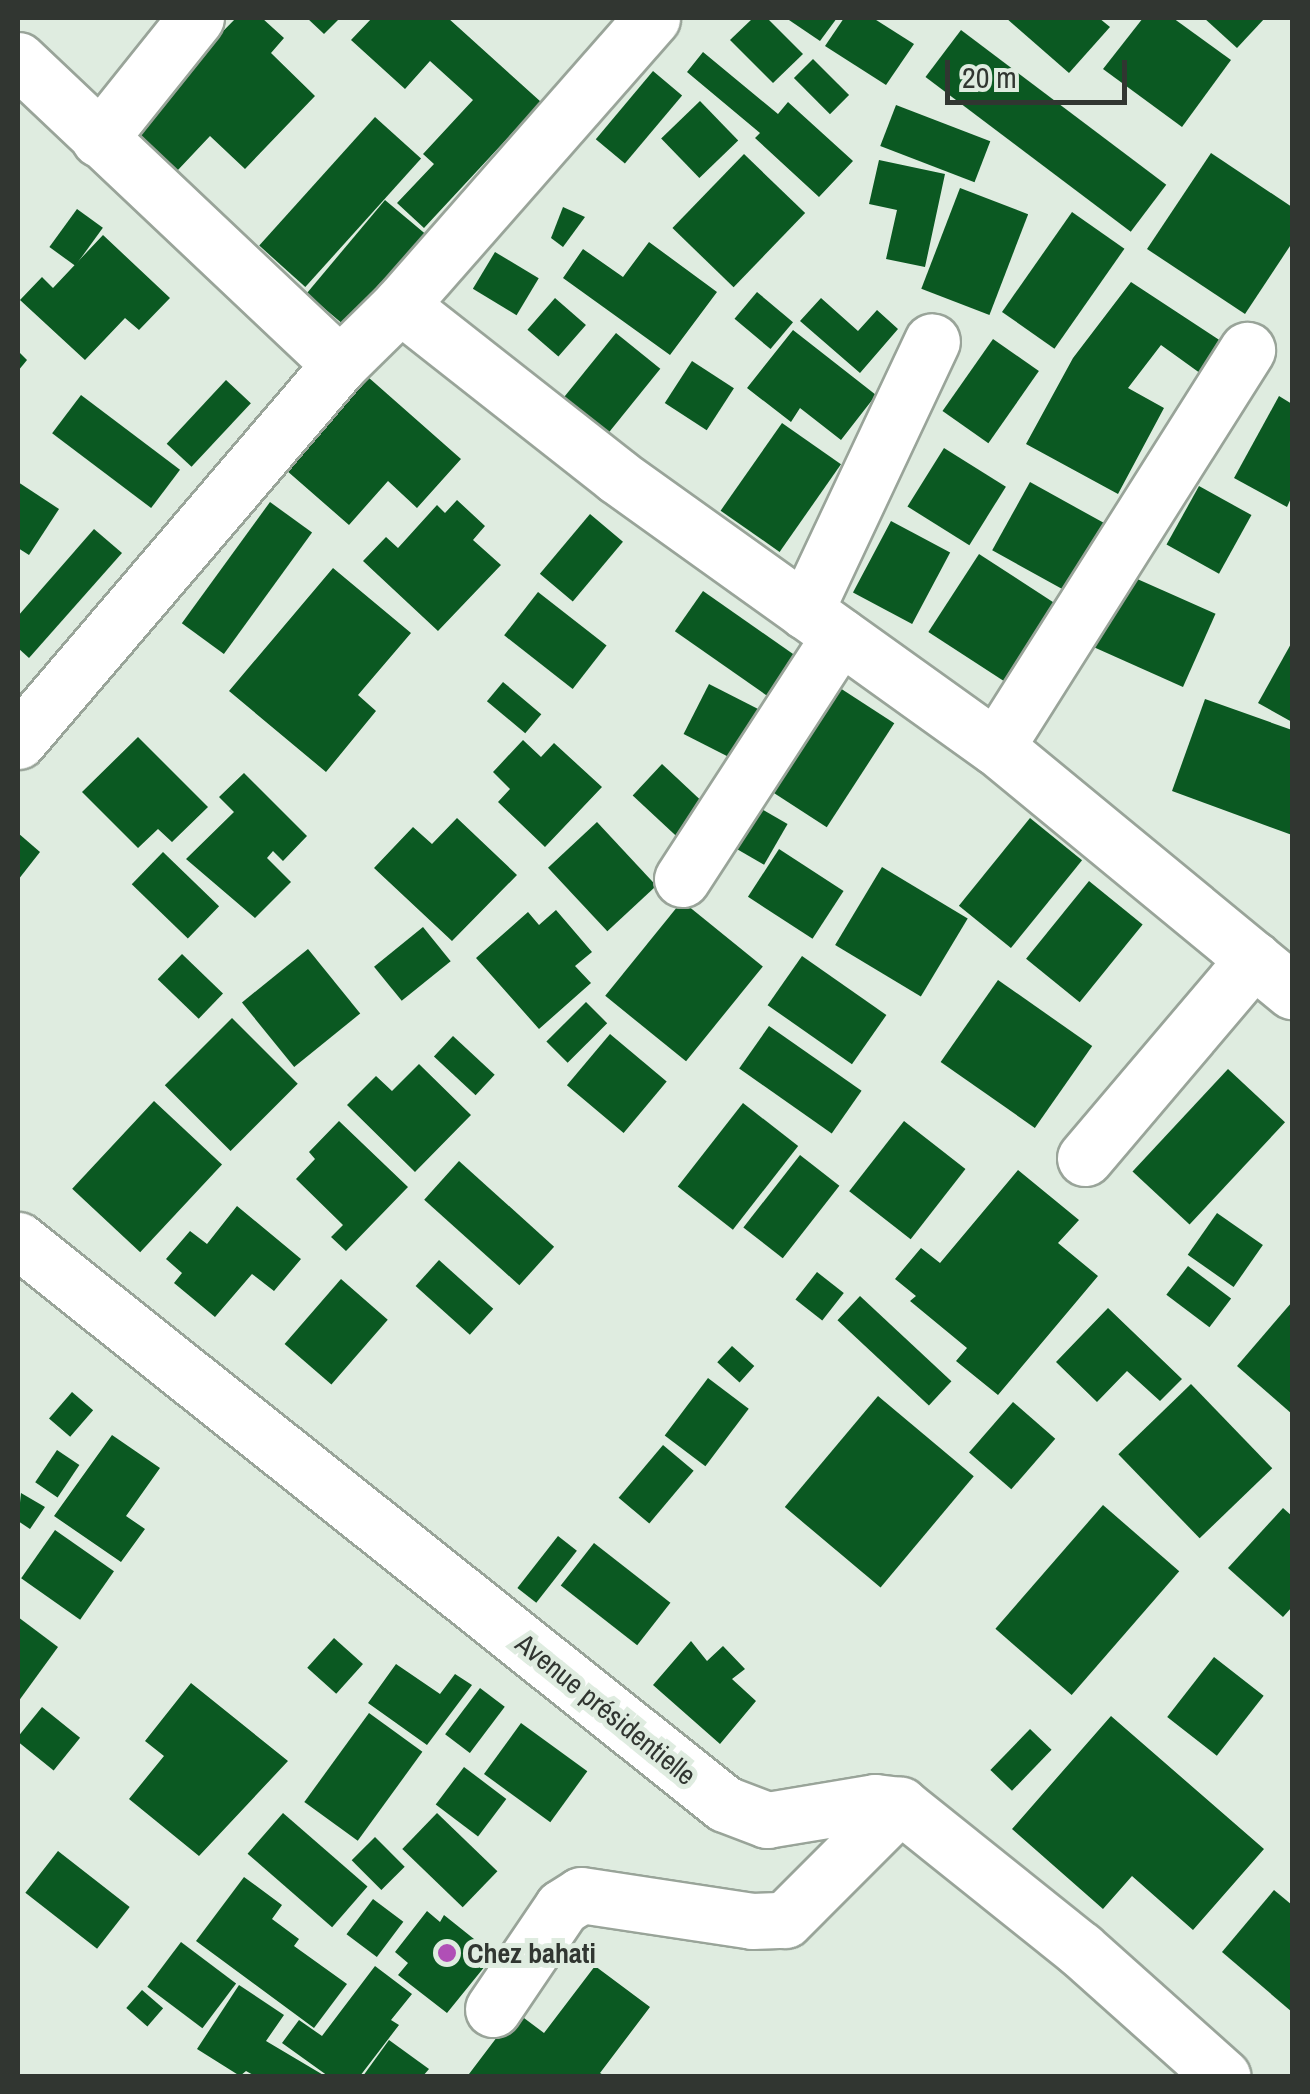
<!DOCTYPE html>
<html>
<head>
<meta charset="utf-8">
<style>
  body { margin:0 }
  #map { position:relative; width:1310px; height:2094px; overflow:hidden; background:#dfece0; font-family:"Archivo Narrow",sans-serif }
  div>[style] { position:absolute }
  .building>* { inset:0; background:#0b5922; transform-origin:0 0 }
  .roads { filter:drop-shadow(2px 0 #99a499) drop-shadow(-2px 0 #99a499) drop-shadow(0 2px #99a499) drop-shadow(0 -2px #99a499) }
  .minor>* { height:55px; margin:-27.5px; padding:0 27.5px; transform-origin:27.5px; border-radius:27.5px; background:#fff }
  .dots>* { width:28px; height:28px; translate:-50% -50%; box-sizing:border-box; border:5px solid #dfece0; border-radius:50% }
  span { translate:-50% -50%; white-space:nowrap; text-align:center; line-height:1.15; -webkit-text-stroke:10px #dfece0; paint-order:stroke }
  .street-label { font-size:28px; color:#313631 }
  .poi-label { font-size:28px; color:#313631; font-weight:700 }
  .left { translate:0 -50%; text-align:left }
  .frame { position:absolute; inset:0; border:20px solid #313631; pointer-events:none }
  .scale { position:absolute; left:945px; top:60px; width:182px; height:45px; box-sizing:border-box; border:5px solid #313631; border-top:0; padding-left:12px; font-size:30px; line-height:35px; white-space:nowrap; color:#313631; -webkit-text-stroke:8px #dfece0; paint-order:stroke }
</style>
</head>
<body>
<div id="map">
  <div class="building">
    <i style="clip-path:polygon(236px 18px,262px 18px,284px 38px,271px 53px,315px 96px,245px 169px,210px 136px,177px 171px,130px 126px)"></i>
    <i style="clip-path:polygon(307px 18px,340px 18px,324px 34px)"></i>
    <i style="clip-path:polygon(372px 18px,448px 18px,541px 102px,424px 228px,397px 203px,434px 164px,423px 154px,473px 100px,430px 61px,405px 89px,351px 40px)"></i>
    <i style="clip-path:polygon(753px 18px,767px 18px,803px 54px,773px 83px,730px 40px)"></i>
    <i style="clip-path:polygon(786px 18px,837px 18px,820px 41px)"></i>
    <i style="clip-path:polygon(844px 18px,873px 18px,914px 44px,886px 85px,825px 46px)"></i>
    <i style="clip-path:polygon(1006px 18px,1099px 18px,1110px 27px,1069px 73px)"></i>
    <i style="clip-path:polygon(1143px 18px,1173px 18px,1231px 60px,1182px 127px,1103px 69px)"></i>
    <i style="clip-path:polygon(1204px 18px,1265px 18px,1237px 48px)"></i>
    <i style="left:961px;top:30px;width:257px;height:59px;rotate:37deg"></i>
    <i style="clip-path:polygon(703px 52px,778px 114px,788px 102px,853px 161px,819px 197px,755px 138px,760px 133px,687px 72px)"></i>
    <i style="left:813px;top:59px;width:51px;height:27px;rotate:45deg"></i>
    <i style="left:653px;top:71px;width:38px;height:89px;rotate:40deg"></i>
    <i style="left:700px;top:101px;width:55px;height:54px;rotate:46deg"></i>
    <i style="left:896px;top:105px;width:101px;height:44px;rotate:21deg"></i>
    <i style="left:375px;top:117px;width:62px;height:173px;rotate:42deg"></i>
    <i style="clip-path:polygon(1211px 153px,1292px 207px,1292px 243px,1245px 314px,1147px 249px)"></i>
    <i style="left:744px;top:154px;width:85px;height:103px;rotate:44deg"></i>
    <i style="clip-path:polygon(879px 160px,945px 174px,925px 267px,886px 259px,897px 210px,869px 204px)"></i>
    <i style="left:960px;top:188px;width:73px;height:108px;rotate:21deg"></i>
    <i style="left:385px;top:200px;width:59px;height:122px;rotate:40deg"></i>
    <i style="clip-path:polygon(563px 207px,585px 217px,563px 247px,551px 238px)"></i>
    <i style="left:77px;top:209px;width:32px;height:47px;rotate:36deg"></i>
    <i style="left:1072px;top:212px;width:64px;height:122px;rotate:35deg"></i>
    <i style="clip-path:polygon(103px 235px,170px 298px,139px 330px,125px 318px,85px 360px,20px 300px,42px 277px,53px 288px)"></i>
    <i style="clip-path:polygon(649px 242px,717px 292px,670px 355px,563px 278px,583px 249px,623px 277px)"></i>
    <i style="left:495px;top:252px;width:51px;height:43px;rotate:31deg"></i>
    <i style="clip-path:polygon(1131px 282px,1230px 347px,1204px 376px,1161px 345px,1128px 388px,1164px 408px,1118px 494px,1026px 444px,1073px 358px)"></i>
    <i style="left:757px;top:292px;width:47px;height:35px;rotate:40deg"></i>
    <i style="left:555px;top:298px;width:41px;height:42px;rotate:41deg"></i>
    <i style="clip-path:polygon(821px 298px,858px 331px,877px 310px,898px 329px,860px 373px,800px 321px)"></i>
    <i style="clip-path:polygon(793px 330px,876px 395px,841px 440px,800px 408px,791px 422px,747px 388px)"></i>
    <i style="left:616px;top:333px;width:57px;height:93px;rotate:39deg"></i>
    <i style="left:993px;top:339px;width:56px;height:88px;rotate:35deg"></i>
    <i style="clip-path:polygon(18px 351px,27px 360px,18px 371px)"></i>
    <i style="left:692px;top:361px;width:50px;height:50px;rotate:33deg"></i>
    <i style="clip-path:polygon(368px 377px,461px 459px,417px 508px,388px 481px,349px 525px,286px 470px)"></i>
    <i style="left:226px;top:380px;width:34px;height:87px;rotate:43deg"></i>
    <i style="left:81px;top:395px;width:124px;height:48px;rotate:37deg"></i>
    <i style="clip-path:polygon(1279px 396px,1292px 404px,1292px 496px,1287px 507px,1234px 478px)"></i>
    <i style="left:782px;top:423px;width:72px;height:107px;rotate:35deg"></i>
    <i style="left:944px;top:448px;width:73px;height:69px;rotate:32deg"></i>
    <i style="clip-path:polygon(18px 482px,59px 509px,29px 555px,18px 548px)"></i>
    <i style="left:1030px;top:482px;width:93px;height:78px;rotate:29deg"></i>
    <i style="left:1199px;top:486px;width:60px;height:67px;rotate:29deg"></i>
    <i style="clip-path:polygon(457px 500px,485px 526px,473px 540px,501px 565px,438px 631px,363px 561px,386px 537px,398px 548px,437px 505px,445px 513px)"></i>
    <i style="left:270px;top:502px;width:52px;height:150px;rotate:36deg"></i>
    <i style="left:590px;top:514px;width:43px;height:78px;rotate:40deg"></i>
    <i style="left:891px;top:521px;width:67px;height:81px;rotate:28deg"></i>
    <i style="clip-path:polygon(94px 529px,122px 553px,29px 658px,18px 648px,18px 616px)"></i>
    <i style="left:979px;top:554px;width:106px;height:93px;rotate:33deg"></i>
    <i style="clip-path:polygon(333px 568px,411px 633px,358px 695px,376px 711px,326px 772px,229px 691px)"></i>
    <i style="left:1126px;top:574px;width:98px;height:80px;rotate:24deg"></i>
    <i style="left:703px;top:591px;width:123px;height:49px;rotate:35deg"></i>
    <i style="left:538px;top:592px;width:87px;height:55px;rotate:38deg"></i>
    <i style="clip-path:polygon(1292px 642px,1292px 722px,1258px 703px)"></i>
    <i style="left:823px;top:677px;width:85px;height:124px;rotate:33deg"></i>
    <i style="left:503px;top:682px;width:50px;height:25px;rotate:40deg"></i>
    <i style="left:709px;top:684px;width:64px;height:56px;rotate:27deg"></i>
    <i style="clip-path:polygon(1205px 699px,1292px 730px,1292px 835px,1172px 791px)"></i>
    <i style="clip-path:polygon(138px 737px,208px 807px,172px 842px,158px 829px,138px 848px,82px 792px)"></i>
    <i style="clip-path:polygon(523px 740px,541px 757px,554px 743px,602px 787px,545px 847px,498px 802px,510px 789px,493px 772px)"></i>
    <i style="left:662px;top:764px;width:68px;height:43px;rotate:43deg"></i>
    <i style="clip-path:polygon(244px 773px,307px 836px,283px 861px,273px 851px,267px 858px,291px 882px,255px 918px,186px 859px,234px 812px,219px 797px)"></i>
    <i style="left:746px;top:800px;width:48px;height:47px;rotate:30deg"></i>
    <i style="clip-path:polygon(457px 818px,517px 875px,452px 941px,374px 868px,413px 827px,432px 844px)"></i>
    <i style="left:1030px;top:818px;width:67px;height:113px;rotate:39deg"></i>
    <i style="left:597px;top:822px;width:87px;height:67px;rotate:47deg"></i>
    <i style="clip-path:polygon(18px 833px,40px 852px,18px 880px)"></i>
    <i style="left:779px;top:849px;width:77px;height:57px;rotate:33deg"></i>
    <i style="left:163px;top:852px;width:78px;height:45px;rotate:44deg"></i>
    <i style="left:882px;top:867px;width:100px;height:91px;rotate:31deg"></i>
    <i style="left:1089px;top:881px;width:69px;height:100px;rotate:39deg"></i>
    <i style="left:682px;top:901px;width:104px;height:122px;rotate:39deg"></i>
    <i style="clip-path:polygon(556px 910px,592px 952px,575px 966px,591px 983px,539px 1029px,476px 958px,528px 912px,539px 925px)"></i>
    <i style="left:423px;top:927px;width:44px;height:63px;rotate:51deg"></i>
    <i style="left:308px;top:949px;width:83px;height:85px;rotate:51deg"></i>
    <i style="left:182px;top:954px;width:57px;height:35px;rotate:44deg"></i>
    <i style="left:802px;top:956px;width:103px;height:60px;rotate:35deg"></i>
    <i style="left:998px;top:980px;width:115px;height:100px;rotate:35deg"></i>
    <i style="left:586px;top:1002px;width:30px;height:56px;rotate:45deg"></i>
    <i style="left:232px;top:1018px;width:93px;height:95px;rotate:45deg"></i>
    <i style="left:769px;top:1026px;width:113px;height:52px;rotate:35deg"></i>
    <i style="left:610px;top:1034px;width:74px;height:67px;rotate:40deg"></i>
    <i style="left:453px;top:1036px;width:57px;height:28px;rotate:43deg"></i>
    <i style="clip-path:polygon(419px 1064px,471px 1115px,415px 1172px,347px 1105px,376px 1076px,392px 1091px)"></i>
    <i style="left:1228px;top:1069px;width:78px;height:140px;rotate:43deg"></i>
    <i style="left:154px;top:1101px;width:93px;height:120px;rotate:43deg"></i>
    <i style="left:743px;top:1103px;width:70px;height:106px;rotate:38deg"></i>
    <i style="clip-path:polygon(339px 1121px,408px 1187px,346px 1251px,331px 1237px,343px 1225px,296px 1179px,315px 1159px,309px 1152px)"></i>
    <i style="left:904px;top:1121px;width:78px;height:89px;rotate:38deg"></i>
    <i style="left:800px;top:1155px;width:50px;height:92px;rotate:38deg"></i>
    <i style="left:459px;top:1161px;width:128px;height:52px;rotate:42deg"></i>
    <i style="clip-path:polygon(1018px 1170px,1079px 1220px,1058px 1243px,1098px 1276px,998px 1395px,956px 1361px,967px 1348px,910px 1301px,916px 1296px,895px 1279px,921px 1248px,940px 1263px)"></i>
    <i style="clip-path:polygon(237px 1206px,301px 1259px,274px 1291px,252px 1274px,215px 1317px,174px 1283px,182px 1273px,166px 1259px,190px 1231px,207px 1244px)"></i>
    <i style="left:1217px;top:1213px;width:56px;height:51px;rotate:35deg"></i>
    <i style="left:439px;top:1260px;width:73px;height:35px;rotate:42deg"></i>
    <i style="left:1188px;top:1266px;width:54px;height:36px;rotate:37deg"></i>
    <i style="left:817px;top:1272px;width:34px;height:35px;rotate:38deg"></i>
    <i style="left:341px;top:1279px;width:62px;height:86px;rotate:41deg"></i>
    <i style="left:860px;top:1296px;width:125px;height:33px;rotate:43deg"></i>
    <i style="clip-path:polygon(1292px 1302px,1292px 1414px,1237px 1366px)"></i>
    <i style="clip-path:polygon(1108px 1308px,1182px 1379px,1160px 1401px,1127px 1371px,1097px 1402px,1056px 1362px)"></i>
    <i style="left:732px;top:1346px;width:30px;height:22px;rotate:42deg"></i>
    <i style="left:708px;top:1378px;width:51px;height:72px;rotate:37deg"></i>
    <i style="left:1191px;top:1384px;width:117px;height:101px;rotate:46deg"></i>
    <i style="left:72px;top:1392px;width:28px;height:35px;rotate:41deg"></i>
    <i style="left:878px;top:1396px;width:125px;height:145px;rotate:40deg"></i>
    <i style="left:1013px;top:1402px;width:56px;height:67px;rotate:41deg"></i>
    <i style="clip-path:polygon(112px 1435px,160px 1468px,126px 1516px,145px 1529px,121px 1562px,54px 1516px)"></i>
    <i style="left:663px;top:1445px;width:40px;height:69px;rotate:40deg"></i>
    <i style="left:57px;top:1450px;width:27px;height:39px;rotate:34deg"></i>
    <i style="clip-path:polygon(21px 1493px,45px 1507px,30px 1529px,18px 1521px)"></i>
    <i style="left:1103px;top:1505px;width:101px;height:164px;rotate:41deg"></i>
    <i style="clip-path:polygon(1283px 1508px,1292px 1516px,1292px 1607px,1283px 1617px,1228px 1568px)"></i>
    <i style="left:55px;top:1530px;width:72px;height:59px;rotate:35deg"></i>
    <i style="left:558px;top:1536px;width:24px;height:66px;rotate:38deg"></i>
    <i style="left:594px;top:1543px;width:97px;height:54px;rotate:38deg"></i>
    <i style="clip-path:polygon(18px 1617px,58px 1647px,18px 1702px)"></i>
    <i style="left:334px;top:1638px;width:39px;height:40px;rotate:42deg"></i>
    <i style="clip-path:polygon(691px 1641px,707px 1661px,723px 1646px,745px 1669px,732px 1679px,756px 1701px,720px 1744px,653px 1685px)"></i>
    <i style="left:1214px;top:1657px;width:63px;height:76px;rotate:38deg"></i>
    <i style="clip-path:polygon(396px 1664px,440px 1694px,455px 1674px,472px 1685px,427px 1745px,368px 1703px)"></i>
    <i style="clip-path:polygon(191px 1683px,288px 1761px,199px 1856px,129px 1799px,164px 1756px,145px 1741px)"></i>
    <i style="left:480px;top:1688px;width:31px;height:58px;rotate:37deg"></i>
    <i style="left:42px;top:1707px;width:49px;height:42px;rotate:39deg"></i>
    <i style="left:369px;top:1713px;width:66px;height:110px;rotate:36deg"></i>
    <i style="clip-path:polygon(1111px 1716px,1264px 1849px,1193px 1930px,1132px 1876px,1103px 1909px,1012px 1829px)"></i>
    <i style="left:521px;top:1723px;width:82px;height:63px;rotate:36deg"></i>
    <i style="left:1030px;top:1729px;width:30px;height:57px;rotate:44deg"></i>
    <i style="left:464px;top:1767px;width:53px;height:47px;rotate:37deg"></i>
    <i style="left:283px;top:1813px;width:112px;height:54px;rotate:41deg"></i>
    <i style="left:437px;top:1813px;width:84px;height:50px;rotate:44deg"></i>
    <i style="left:375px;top:1837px;width:42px;height:33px;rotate:45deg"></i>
    <i style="left:58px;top:1851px;width:91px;height:53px;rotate:38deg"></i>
    <i style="clip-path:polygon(244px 1877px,282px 1905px,272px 1919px,299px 1939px,294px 1946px,347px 1984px,314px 2028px,196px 1941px)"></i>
    <i style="clip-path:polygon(1274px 1890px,1292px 1905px,1292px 2012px,1222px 1952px)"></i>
    <i style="left:373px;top:1899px;width:38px;height:44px;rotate:37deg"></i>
    <i style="clip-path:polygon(427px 1911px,440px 1922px,444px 1915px,494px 1955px,447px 2013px,398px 1975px,408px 1963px,395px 1952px)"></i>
    <i style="left:181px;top:1942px;width:69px;height:56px;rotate:37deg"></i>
    <i style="clip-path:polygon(375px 1966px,412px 1994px,391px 2020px,399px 2025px,360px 2076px,328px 2076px,282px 2043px,299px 2020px,322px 2036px)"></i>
    <i style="clip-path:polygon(595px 1966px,650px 2007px,600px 2073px,605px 2076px,469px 2074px,516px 2012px,544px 2033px)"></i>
    <i style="clip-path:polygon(239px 1985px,284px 2015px,266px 2041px,325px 2076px,255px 2076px,246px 2071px,240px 2076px,197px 2049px)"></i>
    <i style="left:142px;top:1990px;width:28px;height:24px;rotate:41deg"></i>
    <i style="clip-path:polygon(389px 2040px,429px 2069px,423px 2076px,363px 2076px)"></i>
  </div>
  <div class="roads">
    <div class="minor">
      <i style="left:18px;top:60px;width:443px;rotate:43.4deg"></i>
      <i style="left:99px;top:139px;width:155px;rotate:-51.3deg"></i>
      <i style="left:400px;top:305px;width:276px;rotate:38.2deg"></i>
      <i style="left:617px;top:476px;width:466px;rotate:35.6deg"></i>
      <i style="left:996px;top:747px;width:384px;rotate:39.5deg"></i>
      <i style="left:805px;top:611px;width:298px;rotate:-64.8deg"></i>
      <i style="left:18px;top:741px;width:496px;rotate:-49.5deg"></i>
      <i style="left:340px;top:364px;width:84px;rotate:-44.5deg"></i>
      <i style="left:400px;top:305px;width:382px;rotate:-48.7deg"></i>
      <i style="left:996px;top:747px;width:470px;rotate:-57.7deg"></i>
      <i style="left:682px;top:879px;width:290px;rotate:-57deg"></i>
      <i style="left:1085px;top:1158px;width:261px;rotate:-49.7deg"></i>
      <i style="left:18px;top:1240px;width:904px;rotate:38.58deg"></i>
      <i style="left:725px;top:1804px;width:45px;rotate:20.9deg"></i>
      <i style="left:767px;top:1820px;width:109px;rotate:-9.5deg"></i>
      <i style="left:875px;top:1802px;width:25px;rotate:7deg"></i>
      <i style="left:900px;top:1805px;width:231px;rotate:38.7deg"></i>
      <i style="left:1080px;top:1949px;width:191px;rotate:41.8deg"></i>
      <i style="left:493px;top:2009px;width:123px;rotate:-55.9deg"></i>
      <i style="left:562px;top:1907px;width:22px;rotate:-32deg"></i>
      <i style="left:581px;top:1895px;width:173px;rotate:8.6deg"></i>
      <i style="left:752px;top:1921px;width:33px;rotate:-2deg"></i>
      <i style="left:785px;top:1920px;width:163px;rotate:-45deg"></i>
    </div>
  </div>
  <div class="dots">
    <i style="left:447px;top:1953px;background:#b04fb6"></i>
  </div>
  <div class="street-label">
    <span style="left:606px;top:1709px;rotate:39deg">Avenue présidentielle</span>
  </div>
  <div class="poi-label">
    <span class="left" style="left:467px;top:1953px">Chez bahati</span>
  </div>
  <div class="frame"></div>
  <div class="scale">20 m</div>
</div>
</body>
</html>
